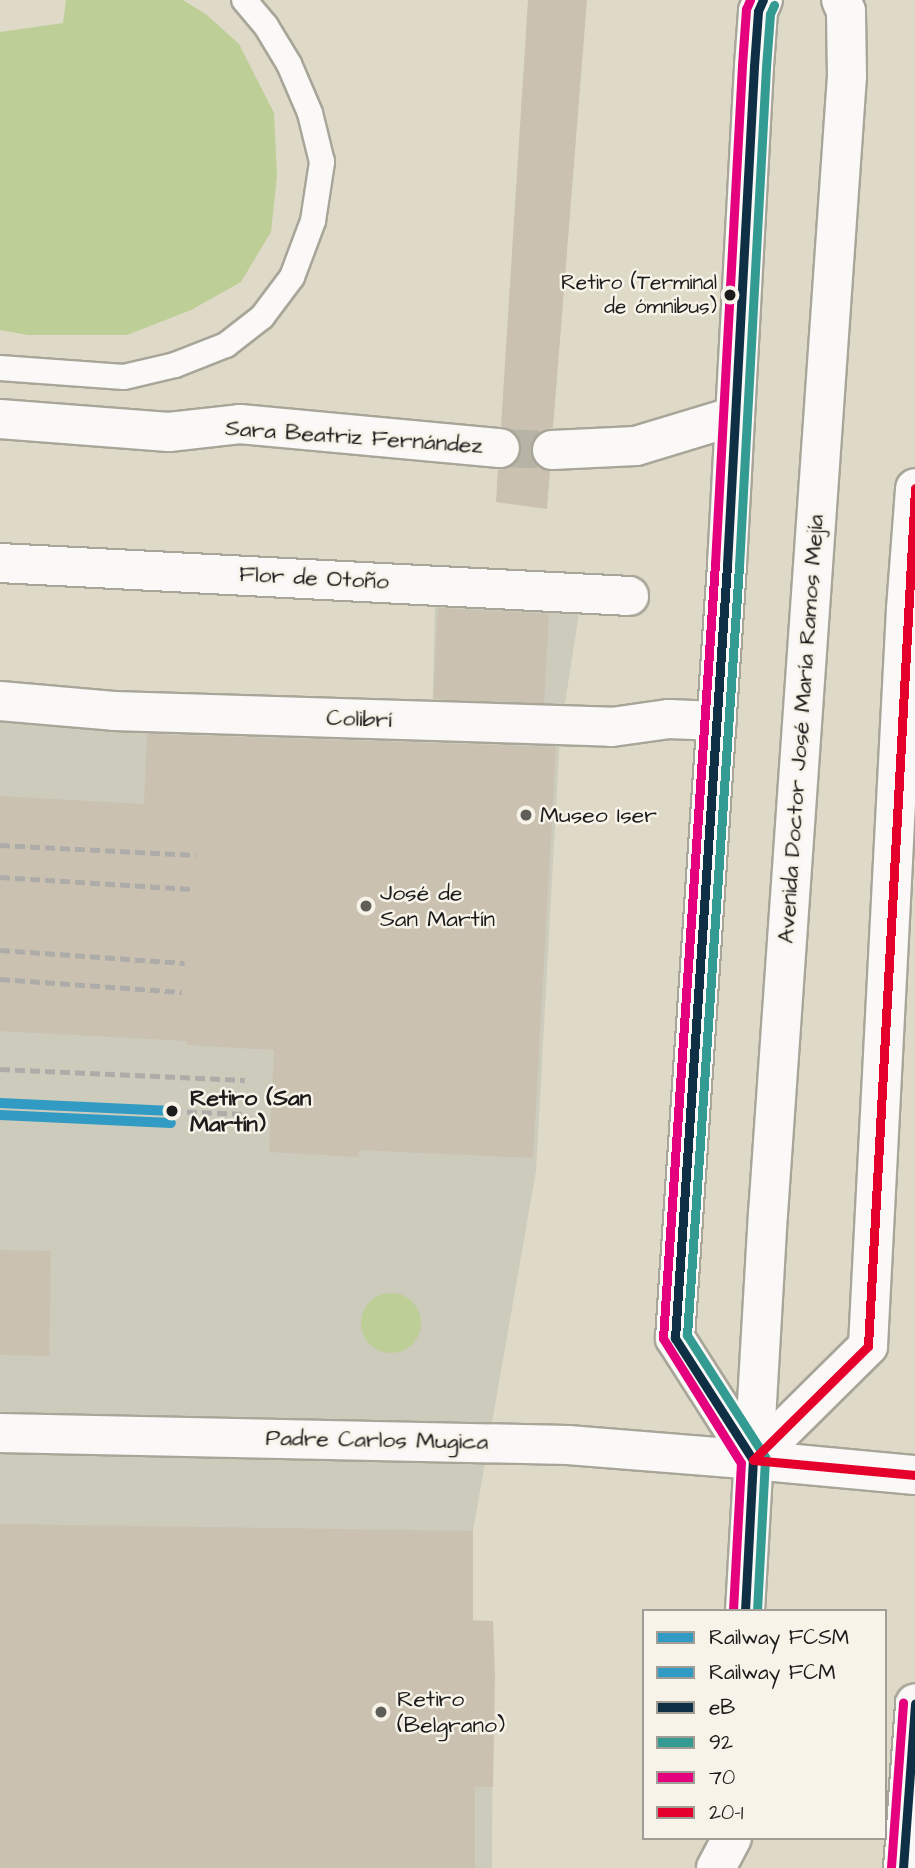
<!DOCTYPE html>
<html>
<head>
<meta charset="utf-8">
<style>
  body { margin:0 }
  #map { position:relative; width:915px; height:1868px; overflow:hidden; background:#dfdac7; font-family:"Architects Daughter",sans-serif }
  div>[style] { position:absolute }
  .industrial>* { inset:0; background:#cccbbc }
  .green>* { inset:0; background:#bdce97 }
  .round { border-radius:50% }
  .building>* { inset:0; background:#cac1b1; transform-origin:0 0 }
  .minor-tunnel>* { height:38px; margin-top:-19px; transform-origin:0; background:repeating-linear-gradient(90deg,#b8b4a5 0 38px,transparent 0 57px) }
  .roads { filter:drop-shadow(2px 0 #a8a599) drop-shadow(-2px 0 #a8a599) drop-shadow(0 2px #a8a599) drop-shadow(0 -2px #a8a599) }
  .service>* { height:24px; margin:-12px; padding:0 12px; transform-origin:12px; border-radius:12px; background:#faf9f7 }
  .minor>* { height:38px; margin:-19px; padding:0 19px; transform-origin:19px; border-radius:19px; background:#faf9f7 }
  .tertiary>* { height:38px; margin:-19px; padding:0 19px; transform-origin:19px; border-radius:19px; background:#faf9f7 }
  .secondary>* { height:38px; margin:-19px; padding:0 19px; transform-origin:19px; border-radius:19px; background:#faf9f7 }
  .rail>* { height:5px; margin-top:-2.5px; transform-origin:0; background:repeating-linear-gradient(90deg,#adaca9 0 10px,transparent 0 15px) }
  .bus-1>* { height:9px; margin:-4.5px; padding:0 4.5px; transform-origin:4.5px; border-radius:4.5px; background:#0f2f44 }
  .bus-2>* { height:9px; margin:-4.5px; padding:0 4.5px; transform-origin:4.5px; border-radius:4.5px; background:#339b91 }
  .bus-3>* { height:9px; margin:-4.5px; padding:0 4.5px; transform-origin:4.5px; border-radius:4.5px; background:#e5007d }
  .bus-4>* { height:9px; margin:-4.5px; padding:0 4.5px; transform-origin:4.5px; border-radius:4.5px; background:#e4002b }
  .rail-1>* { height:10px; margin:-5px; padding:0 5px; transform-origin:5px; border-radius:5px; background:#329bc3 }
  .rail-2>* { height:10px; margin:-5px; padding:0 5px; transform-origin:5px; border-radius:5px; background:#329bc3 }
  .dots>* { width:19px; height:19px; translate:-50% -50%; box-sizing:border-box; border:4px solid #f7f3e8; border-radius:50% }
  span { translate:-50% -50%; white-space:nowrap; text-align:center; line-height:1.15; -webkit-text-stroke:5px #f7f3e8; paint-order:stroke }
  .bus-label { font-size:21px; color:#1c1c1c }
  .right { translate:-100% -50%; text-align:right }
  .street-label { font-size:23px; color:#1c1c1c }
  .poi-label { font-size:23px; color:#1c1c1c }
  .left { translate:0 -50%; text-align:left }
  .stop-label { font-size:23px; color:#1c1c1c; font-weight:700 }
  .legend { position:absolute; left:642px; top:1609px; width:245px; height:231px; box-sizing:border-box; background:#f7f3e8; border:2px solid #9f9d96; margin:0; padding:9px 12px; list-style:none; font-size:21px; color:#1c1c1c }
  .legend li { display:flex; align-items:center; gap:14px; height:35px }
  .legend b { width:35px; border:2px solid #9f9d96 }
</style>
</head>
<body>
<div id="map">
  <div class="industrial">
    <i style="clip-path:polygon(435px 599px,580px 607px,560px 735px,536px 1171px,473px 1531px,473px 1620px,493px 1621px,492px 1868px,0 1868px,0 710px,432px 731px)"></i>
  </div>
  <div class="green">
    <i style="clip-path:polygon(66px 0,183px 0,207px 15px,239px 44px,274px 113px,277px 176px,271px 232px,241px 282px,191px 310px,127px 335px,28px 335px,0 330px,0 32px,63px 23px)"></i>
    <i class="round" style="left:361px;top:1293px;width:60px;height:60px"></i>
  </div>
  <div class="building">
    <i style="clip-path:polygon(528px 0,587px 0,553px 428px,540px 432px,533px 439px,530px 450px,534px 462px,550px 471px,547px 509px,496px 502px,498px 470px,508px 468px,517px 461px,522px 449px,520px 438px,513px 431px,501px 426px)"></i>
    <i style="left:438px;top:608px;width:111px;height:91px;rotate:3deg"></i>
    <i style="clip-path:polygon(147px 734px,556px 747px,533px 1158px,359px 1150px,358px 1157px,269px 1152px,274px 1050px,187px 1045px,187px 1041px,0 1031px,0 796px,144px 804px)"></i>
    <i style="left:0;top:1250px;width:51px;height:105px;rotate:1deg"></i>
    <i style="clip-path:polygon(0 1524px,473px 1531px,473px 1621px,493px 1621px,495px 1675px,493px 1787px,475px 1787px,475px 1868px,0 1868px)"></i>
  </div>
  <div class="minor-tunnel">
    <i style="left:500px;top:448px;width:52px;rotate:2.2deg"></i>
  </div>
  <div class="roads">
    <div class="service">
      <i style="left:0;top:368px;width:124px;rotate:4.2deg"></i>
      <i style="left:124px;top:377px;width:52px;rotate:-13.2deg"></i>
      <i style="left:175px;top:365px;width:55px;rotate:-21.4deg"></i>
      <i style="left:226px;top:345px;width:46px;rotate:-37.9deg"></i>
      <i style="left:262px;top:317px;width:50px;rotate:-53.1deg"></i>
      <i style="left:292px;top:277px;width:60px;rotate:-69.4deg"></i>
      <i style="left:313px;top:221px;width:60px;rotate:-81.3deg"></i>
      <i style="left:322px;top:162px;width:50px;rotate:-103.8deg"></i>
      <i style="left:310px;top:113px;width:53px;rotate:-113.2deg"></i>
      <i style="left:289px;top:64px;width:44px;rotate:-121.2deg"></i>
      <i style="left:266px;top:26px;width:34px;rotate:-130deg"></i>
    </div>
    <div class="minor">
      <i style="left:0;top:419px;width:169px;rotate:4.4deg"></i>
      <i style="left:169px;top:432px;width:71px;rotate:-6.4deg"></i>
      <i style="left:240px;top:424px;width:261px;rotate:5.3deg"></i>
      <i style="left:552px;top:450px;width:84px;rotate:-2.7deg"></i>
      <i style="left:636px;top:446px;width:103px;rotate:-16.9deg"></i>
      <i style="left:0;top:563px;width:630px;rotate:3deg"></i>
      <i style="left:0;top:701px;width:114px;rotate:5deg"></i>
      <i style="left:114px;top:711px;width:498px;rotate:1.8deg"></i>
      <i style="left:612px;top:727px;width:58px;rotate:-8deg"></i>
      <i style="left:669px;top:719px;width:48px;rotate:2.4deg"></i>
    </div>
    <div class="tertiary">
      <i style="left:0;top:1433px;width:568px;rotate:1.21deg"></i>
      <i style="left:568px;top:1445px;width:186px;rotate:4.6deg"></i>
    </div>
    <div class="secondary">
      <i style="left:753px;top:1460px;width:145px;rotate:-122.6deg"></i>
      <i style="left:675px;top:1338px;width:775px;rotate:-86.15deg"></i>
      <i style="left:727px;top:565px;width:500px;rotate:-86.9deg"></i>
      <i style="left:754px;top:66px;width:55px;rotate:-85.8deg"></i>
      <i style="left:758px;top:11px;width:12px;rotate:-66deg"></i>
      <i style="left:753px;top:1460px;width:162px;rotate:-44.7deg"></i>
      <i style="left:868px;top:1346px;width:738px;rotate:-87.05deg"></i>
      <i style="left:906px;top:609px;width:121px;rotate:-85.7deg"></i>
      <i style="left:753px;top:1460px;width:163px;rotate:5.3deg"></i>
      <i style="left:745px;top:1611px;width:398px;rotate:-86.7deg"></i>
      <i style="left:768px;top:1214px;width:1140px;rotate:-86.03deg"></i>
      <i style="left:847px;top:77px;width:66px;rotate:-90.9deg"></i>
      <i style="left:846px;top:11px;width:12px;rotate:-114deg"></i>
      <i style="left:716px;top:1868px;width:34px;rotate:-62deg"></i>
      <i style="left:903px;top:1868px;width:165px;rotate:-85.8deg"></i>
    </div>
  </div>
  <div class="rail">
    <i style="left:0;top:845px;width:196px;rotate:2.9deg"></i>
    <i style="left:0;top:877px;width:191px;rotate:3.6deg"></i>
    <i style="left:0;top:950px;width:185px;rotate:4deg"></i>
    <i style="left:0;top:979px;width:182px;rotate:4.1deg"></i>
    <i style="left:0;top:1069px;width:245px;rotate:2.6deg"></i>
    <i style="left:172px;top:1111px;width:75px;rotate:2.3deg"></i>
  </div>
  <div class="bus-1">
    <i style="left:745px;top:1611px;width:151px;rotate:-87deg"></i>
    <i style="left:753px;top:1460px;width:145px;rotate:-122.6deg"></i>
    <i style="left:675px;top:1338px;width:775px;rotate:-86.15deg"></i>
    <i style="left:727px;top:565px;width:500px;rotate:-86.9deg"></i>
    <i style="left:754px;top:66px;width:55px;rotate:-85.8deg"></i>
    <i style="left:758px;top:11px;width:12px;rotate:-66deg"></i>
    <i style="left:903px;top:1868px;width:165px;rotate:-85.8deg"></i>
  </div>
  <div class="bus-2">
    <i style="left:757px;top:1611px;width:154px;rotate:-87deg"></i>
    <i style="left:765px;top:1457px;width:145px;rotate:-122.6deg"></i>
    <i style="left:687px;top:1335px;width:771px;rotate:-86.13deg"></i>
    <i style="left:739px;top:566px;width:500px;rotate:-86.9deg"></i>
    <i style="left:766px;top:67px;width:53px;rotate:-85.7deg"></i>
    <i style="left:770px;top:14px;width:10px;rotate:-66deg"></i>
  </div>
  <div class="bus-3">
    <i style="left:733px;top:1610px;width:147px;rotate:-86.9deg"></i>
    <i style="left:741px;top:1463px;width:147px;rotate:-122deg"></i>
    <i style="left:663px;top:1338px;width:776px;rotate:-86.16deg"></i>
    <i style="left:715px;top:564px;width:500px;rotate:-86.9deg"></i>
    <i style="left:742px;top:65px;width:56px;rotate:-85.9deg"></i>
    <i style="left:746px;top:9px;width:10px;rotate:-66deg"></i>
    <i style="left:891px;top:1867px;width:165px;rotate:-85.8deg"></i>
  </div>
  <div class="bus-4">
    <i style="left:753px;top:1460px;width:162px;rotate:-44.7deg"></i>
    <i style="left:868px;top:1346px;width:859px;rotate:-86.86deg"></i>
    <i style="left:753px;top:1460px;width:163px;rotate:5.3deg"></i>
  </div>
  <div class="rail-1">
    <i style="left:0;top:1103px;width:172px;rotate:2.7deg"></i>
  </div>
  <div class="rail-2">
    <i style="left:0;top:1115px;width:171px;rotate:2.7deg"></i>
  </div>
  <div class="dots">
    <i style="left:730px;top:295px;background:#1c1c1c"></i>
    <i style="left:526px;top:815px;background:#605e58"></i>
    <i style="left:366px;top:906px;background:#605e58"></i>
    <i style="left:172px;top:1111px;background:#1c1c1c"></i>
    <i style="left:381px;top:1712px;background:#605e58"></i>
  </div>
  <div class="bus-label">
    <span class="right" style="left:717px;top:295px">Retiro (Terminal<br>de ómnibus)</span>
  </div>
  <div class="street-label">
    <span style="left:354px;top:437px;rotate:4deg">Sara Beatriz Fernández</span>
    <span style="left:314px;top:578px;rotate:3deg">Flor de Otoño</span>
    <span style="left:359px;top:719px;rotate:2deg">Colibrí</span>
    <span style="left:801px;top:729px;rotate:-86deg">Avenida Doctor José María Ramos Mejía</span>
    <span style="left:377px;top:1440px;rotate:1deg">Padre Carlos Mugica</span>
  </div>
  <div class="poi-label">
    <span class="left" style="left:540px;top:815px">Museo Iser</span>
    <span class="left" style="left:380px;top:906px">José de<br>San Martín</span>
    <span class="left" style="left:397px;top:1712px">Retiro<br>(Belgrano)</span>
  </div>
  <div class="stop-label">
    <span class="left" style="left:190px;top:1111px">Retiro (San<br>Martín)</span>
  </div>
  <ul class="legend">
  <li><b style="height:9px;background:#329bc3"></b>Railway FCSM</li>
  <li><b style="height:9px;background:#329bc3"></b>Railway FCM</li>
  <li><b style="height:9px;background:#0f2f44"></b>eB</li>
  <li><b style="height:9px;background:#339b91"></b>92</li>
  <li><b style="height:9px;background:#e5007d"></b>70</li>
  <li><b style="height:9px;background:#e4002b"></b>20-1</li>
  </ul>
</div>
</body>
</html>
